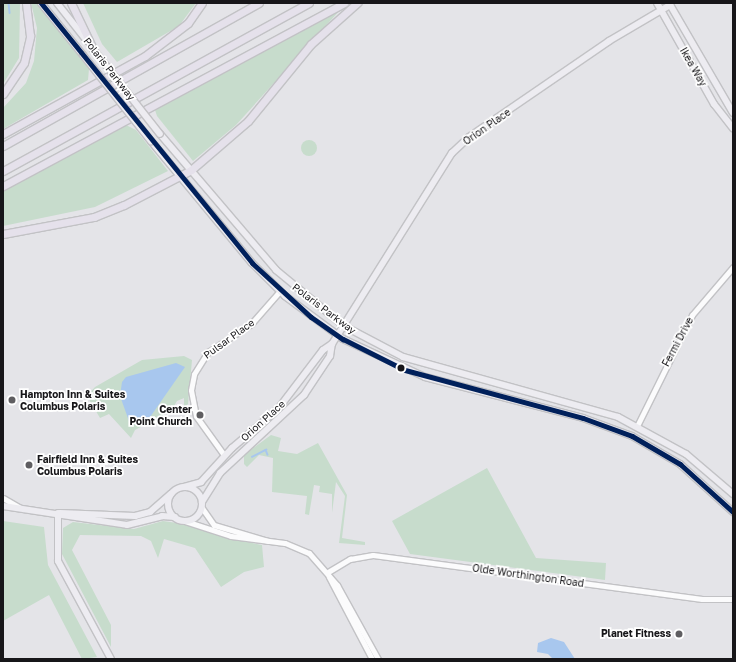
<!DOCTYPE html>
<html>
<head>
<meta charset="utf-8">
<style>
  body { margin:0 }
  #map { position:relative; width:736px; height:662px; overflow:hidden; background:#e4e4e8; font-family:"Golos Text",sans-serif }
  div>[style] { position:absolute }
  .green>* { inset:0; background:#c7dccc }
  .round { border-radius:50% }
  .water>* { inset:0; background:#a8c7ee }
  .stream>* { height:1.5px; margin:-0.75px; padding:0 0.75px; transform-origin:0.75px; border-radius:0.75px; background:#a8c7ee }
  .roads { filter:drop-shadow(1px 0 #c2c2c5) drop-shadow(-1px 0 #c2c2c5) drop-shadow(0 1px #c2c2c5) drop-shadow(0 -1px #c2c2c5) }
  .minor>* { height:5px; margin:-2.5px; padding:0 2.5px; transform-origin:2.5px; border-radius:2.5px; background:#fbfbfc }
  .major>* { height:6px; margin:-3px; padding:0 3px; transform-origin:3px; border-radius:3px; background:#edecf1 }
  .major>.ring { margin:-3px; padding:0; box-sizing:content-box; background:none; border:6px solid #edecf1; border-radius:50% }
  .highway>* { height:7px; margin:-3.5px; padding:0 3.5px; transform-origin:3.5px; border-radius:3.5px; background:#e5e1eb }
  .bridges { filter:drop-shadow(1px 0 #c3c2c5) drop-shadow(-1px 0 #c3c2c5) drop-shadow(0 1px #c3c2c5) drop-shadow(0 -1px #c3c2c5) }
  .major-bridge>* { height:6px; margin:-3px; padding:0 3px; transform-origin:3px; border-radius:3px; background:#edecf1 }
  .bus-1>* { height:5px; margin:-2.5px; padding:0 2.5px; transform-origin:2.5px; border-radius:2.5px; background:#00205b }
  .dots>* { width:11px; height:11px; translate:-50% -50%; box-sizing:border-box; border:2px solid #fff; border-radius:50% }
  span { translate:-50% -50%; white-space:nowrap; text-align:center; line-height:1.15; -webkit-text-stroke:3.5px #fff; paint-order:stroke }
  .street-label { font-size:10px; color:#171619 }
  .poi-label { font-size:10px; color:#171619; font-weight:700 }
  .left { translate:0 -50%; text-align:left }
  .right { translate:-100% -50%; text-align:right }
  .frame { position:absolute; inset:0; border:4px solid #171619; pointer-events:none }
</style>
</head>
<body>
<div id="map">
  <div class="green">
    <i style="clip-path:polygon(3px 3px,20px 4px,19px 58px,3px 84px)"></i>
    <i style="clip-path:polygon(31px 3px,36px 3px,89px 69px,88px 80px,3px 129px,3px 108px,26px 83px,34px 61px,37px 28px)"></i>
    <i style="clip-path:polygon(83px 3px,196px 3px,179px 26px,117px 62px,102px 44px)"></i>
    <i style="clip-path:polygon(340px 10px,236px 125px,193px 161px,157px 116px,155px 110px)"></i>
    <i style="clip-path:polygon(124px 124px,136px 130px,168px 171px,95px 207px,3px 226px,3px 191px)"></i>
    <i class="round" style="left:301px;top:140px;width:16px;height:16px"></i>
    <i style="clip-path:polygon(184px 356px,192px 360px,188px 404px,184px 408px,184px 398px,177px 401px,171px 411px,135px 430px,131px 438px,109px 414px,100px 418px,87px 396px,95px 387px,142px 360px)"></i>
    <i style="clip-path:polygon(271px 435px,281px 438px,278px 451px,297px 454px,318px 443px,347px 495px,342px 538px,365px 542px,365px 545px,339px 543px,345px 496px,336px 482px,332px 513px,332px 494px,319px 492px,320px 486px,314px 485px,309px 515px,305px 514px,307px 496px,272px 492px,273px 458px,259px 455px,247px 467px,244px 464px,244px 455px)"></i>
    <i style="clip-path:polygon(487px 468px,536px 558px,606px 563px,605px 580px,410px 554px,392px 521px)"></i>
    <i style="clip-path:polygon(3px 521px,44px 527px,48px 565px,97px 657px,82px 659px,49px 595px,3px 621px)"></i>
    <i style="clip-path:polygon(163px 521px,198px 526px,227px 538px,262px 545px,264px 567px,244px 572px,221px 587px,195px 548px,164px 539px,158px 558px,151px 541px,141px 536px,80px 535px,72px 550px,111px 625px,111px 647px,62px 554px,63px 528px,73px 522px,134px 529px)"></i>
  </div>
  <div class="water">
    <i style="clip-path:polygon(176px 363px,185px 367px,148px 420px,136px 425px,129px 421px,120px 396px,122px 382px,126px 377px)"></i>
    <i style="clip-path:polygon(551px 638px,564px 642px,575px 659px,553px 659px,548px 654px,537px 652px,538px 643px)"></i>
  </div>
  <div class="stream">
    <i style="left:9px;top:3px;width:10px;rotate:84deg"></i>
    <i style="left:252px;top:457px;width:16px;rotate:-27deg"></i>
    <i style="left:266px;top:450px;width:5px;rotate:68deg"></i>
  </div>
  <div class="roads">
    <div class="minor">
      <i style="left:637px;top:426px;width:124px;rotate:-63.6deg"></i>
      <i style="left:692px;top:315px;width:63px;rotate:-49.5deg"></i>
      <i style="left:224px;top:455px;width:48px;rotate:-125.7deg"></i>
      <i style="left:196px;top:416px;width:26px;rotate:-101deg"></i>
      <i style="left:191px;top:390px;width:16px;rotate:-79deg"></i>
      <i style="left:194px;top:374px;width:26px;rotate:-58deg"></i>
      <i style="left:208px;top:352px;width:51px;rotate:-33.1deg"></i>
      <i style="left:251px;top:324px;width:44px;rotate:-48.7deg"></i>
      <i style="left:3px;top:498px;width:20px;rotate:30deg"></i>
      <i style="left:202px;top:508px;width:21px;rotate:55deg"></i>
      <i style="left:214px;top:525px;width:56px;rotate:16.5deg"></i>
      <i style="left:185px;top:521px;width:48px;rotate:18.1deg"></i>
      <i style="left:231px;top:536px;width:54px;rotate:7.4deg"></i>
      <i style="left:285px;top:543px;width:26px;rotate:23deg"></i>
      <i style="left:309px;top:553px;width:43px;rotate:48.8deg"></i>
      <i style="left:337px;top:585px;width:85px;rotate:61deg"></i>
      <i style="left:328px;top:572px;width:26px;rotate:-31deg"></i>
      <i style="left:350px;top:559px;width:23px;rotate:-10deg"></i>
      <i style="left:373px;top:555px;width:332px;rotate:7.6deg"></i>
      <i style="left:702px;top:599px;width:31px"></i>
      <i style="left:329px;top:577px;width:93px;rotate:62.3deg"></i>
    </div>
    <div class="major">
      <i style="left:41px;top:3px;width:67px;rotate:51.1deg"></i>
      <i style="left:57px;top:3px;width:48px;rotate:51.7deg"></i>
      <i style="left:657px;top:3px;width:116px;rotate:60.6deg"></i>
      <i style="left:714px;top:104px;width:31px;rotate:52deg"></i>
      <i style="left:669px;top:3px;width:127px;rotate:59.8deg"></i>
      <i style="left:160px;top:134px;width:179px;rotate:49.5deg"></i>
      <i style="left:276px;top:270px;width:88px;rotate:39.5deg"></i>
      <i style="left:344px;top:326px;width:67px;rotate:27.7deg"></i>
      <i style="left:403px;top:357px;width:223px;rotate:15.6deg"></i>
      <i style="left:618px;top:417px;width:77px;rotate:28.6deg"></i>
      <i style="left:686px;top:454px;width:62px;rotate:40.4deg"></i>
      <i style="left:151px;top:141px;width:158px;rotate:50.4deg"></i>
      <i style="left:252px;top:263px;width:47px;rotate:45deg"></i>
      <i style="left:285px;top:296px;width:72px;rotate:36.6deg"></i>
      <i style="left:343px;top:339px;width:90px;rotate:24.9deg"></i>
      <i style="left:425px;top:377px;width:163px;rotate:14.5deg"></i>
      <i style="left:583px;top:418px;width:52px;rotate:20.2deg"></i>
      <i style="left:632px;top:436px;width:56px;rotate:30.3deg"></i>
      <i style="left:680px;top:464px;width:72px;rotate:42.2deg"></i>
      <i style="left:184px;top:487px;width:18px;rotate:-16deg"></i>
      <i style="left:201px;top:482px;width:46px;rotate:-47.6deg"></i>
      <i style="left:232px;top:448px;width:60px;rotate:-40.3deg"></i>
      <i style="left:278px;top:409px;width:74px;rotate:-52.7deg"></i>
      <i style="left:323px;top:350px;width:11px;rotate:-34deg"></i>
      <i style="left:332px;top:344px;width:226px;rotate:-57.9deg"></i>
      <i style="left:452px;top:153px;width:23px;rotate:-43deg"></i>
      <i style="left:469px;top:137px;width:170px;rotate:-34.4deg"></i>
      <i style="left:609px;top:41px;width:71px;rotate:-30.5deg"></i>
      <i class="ring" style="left:168px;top:487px;width:28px;height:28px"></i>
      <i style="left:202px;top:502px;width:34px;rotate:-58deg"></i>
      <i style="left:220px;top:473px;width:115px;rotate:-42.9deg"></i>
      <i style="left:304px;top:395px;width:47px;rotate:-56.3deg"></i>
      <i style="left:330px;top:356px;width:12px;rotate:-81deg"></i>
      <i style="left:3px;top:506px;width:125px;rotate:8.7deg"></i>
      <i style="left:127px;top:525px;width:36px;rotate:-14deg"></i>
      <i style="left:162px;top:516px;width:13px;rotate:4deg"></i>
      <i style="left:58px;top:513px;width:48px;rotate:90deg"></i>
      <i style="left:58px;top:561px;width:111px;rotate:61.6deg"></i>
      <i style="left:60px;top:513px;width:75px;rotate:2.3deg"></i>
      <i style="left:135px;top:516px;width:16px;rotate:-15deg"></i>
      <i style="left:150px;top:512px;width:28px;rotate:-41deg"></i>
    </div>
    <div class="highway">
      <i style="left:71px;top:3px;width:51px;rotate:64.4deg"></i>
      <i style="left:3px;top:94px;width:37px;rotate:-56deg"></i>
      <i style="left:24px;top:63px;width:28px;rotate:-77deg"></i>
      <i style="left:30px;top:36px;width:33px;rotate:-97deg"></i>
      <i style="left:3px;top:134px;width:162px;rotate:-28.8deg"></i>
      <i style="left:145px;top:56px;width:54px;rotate:-37.5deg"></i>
      <i style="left:188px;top:23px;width:24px;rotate:-55deg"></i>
      <i style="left:3px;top:146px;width:293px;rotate:-29.2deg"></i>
      <i style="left:3px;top:171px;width:349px;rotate:-28.8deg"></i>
      <i style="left:3px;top:186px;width:387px;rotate:-28.2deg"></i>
      <i style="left:3px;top:234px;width:93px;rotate:-10.6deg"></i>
      <i style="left:94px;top:217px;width:32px;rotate:-22deg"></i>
      <i style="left:124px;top:205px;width:76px;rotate:-27.6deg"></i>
      <i style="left:191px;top:170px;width:75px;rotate:-40.7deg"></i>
      <i style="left:248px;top:121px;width:99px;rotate:-50.7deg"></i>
      <i style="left:311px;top:44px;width:62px;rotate:-41.7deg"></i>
    </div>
  </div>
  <div class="bridges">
    <div class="major-bridge">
      <i style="left:93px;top:49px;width:108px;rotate:51.8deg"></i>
      <i style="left:83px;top:55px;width:110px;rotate:51.7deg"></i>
    </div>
  </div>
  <div class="bus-1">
    <i style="left:41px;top:3px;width:335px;rotate:50.9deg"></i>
    <i style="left:252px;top:263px;width:80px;rotate:42.5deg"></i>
    <i style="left:311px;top:317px;width:39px;rotate:35deg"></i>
    <i style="left:343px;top:339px;width:69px;rotate:26.6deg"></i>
    <i style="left:405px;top:370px;width:184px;rotate:15.1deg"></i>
    <i style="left:583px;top:418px;width:52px;rotate:20.2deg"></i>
    <i style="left:632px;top:436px;width:56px;rotate:30.3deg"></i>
    <i style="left:680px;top:464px;width:72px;rotate:42.2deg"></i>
  </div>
  <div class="dots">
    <i style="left:401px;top:368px;background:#171619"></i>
    <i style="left:12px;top:400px;background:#5f5e61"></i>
    <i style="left:200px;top:415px;background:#5f5e61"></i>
    <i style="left:29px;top:465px;background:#5f5e61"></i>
    <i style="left:679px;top:634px;background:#5f5e61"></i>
  </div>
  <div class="street-label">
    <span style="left:693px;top:67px;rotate:60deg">Ikea Way</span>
    <span style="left:109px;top:69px;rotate:52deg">Polaris Parkway</span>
    <span style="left:487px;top:127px;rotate:-35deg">Orion Place</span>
    <span style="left:324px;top:309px;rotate:37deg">Polaris Parkway</span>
    <span style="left:229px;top:339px;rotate:-36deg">Pulsar Place</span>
    <span style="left:678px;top:342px;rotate:-62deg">Fermi Drive</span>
    <span style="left:263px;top:421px;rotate:-42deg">Orion Place</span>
    <span style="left:528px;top:576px;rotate:8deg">Olde Worthington Road</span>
  </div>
  <div class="poi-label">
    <span class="left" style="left:20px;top:400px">Hampton Inn &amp; Suites<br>Columbus Polaris</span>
    <span class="right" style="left:192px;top:415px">Center<br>Point Church</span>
    <span class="left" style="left:37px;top:465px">Fairfield Inn &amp; Suites<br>Columbus Polaris</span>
    <span class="right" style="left:671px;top:634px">Planet Fitness</span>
  </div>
  <div class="frame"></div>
</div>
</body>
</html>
